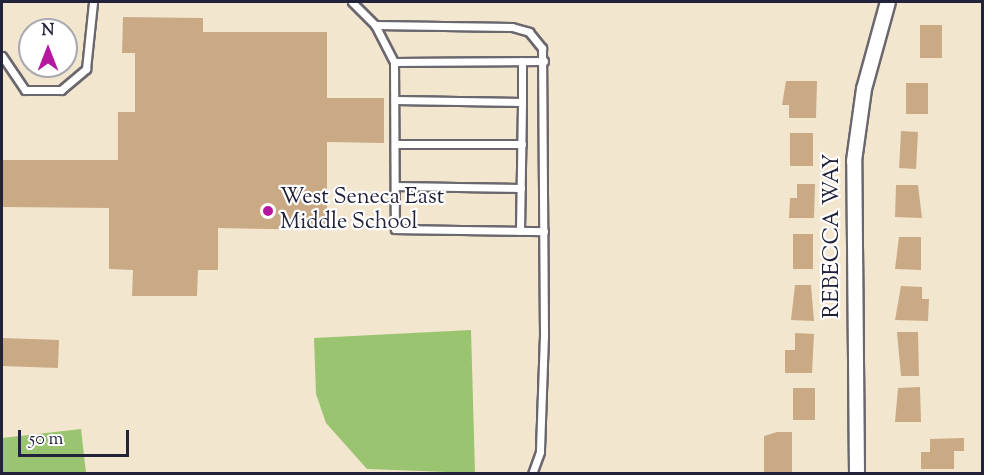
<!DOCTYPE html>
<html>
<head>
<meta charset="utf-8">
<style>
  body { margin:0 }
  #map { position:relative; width:984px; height:475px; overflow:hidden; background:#f3e6ce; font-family:"Sorts Mill Goudy",serif }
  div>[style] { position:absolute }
  .green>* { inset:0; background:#9ac470 }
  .building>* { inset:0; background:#caaa85; transform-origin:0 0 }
  .roads { filter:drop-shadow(2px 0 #6b676e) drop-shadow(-2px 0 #6b676e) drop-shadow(0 2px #6b676e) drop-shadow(0 -2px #6b676e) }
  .lane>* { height:7px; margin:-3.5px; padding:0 3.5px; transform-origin:3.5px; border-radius:3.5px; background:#fff }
  .street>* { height:14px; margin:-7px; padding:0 7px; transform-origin:7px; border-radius:7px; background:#fff }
  .dots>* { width:16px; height:16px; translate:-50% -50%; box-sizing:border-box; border:3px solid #fff; border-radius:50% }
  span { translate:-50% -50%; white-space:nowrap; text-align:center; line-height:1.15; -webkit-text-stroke:4.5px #fff; paint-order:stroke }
  .poi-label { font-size:22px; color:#22223b }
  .left { translate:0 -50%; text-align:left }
  .street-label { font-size:22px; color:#22223b }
  .frame { position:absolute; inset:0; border:3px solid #22223b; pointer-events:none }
  .north { position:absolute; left:18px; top:18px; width:60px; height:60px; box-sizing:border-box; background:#fff; border:2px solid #a7a7b1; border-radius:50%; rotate:0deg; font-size:16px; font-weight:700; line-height:24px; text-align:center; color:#22223b }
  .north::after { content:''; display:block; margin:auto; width:21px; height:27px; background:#b5179e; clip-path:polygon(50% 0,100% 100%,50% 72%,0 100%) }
  .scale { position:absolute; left:18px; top:430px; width:111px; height:27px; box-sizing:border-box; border:3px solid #22223b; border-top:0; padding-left:8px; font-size:18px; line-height:21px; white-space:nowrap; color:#22223b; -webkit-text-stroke:4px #fff; paint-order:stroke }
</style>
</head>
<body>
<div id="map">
  <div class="green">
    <i style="clip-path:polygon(471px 330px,475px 473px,367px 469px,326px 423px,316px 394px,314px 338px)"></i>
    <i style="clip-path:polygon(81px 429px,86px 473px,2px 473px,2px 438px)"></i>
  </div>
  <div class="building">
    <i style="clip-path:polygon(123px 17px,203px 18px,203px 32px,327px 32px,327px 98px,384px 98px,384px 143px,327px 142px,327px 230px,218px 228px,218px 270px,198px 270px,197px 296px,132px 296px,133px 270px,109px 269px,109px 208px,2px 207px,2px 160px,118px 160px,118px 112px,135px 112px,135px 53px,122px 53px)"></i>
    <i style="left:942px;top:25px;width:33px;height:22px;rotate:90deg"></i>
    <i style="clip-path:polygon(786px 81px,817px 81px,816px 118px,789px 118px,789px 105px,782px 105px)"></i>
    <i style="left:906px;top:83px;width:22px;height:31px"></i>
    <i style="left:918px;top:132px;width:37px;height:17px;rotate:93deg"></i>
    <i style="left:813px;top:133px;width:33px;height:23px;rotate:90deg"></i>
    <i style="clip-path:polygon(797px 184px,815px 184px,814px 218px,789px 218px,790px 198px,797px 198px)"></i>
    <i style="clip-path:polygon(896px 185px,918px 185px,922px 218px,895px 217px)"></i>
    <i style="left:793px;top:234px;width:20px;height:35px"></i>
    <i style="clip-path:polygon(899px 237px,921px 237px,921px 270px,895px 269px)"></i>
    <i style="clip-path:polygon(795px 285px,811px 285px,814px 321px,791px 320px)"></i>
    <i style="clip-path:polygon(901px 286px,922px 287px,922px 299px,929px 299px,928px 321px,895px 320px)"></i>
    <i style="clip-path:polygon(897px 332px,918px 332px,919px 376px,901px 376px)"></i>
    <i style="clip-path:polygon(795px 333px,814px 334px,812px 373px,785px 373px,785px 350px,795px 350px)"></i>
    <i style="left:2px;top:338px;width:57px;height:28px;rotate:2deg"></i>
    <i style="clip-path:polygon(920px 387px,921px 422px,895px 422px,898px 388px)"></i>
    <i style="left:793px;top:388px;width:22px;height:32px"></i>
    <i style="clip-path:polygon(777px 432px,792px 432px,792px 473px,764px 473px,764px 436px)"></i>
    <i style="clip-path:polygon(964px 438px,964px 451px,954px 451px,954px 469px,921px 469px,921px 452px,930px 452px,930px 439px)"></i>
  </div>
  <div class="roads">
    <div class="lane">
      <i style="left:352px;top:2px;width:33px;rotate:45deg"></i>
      <i style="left:375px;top:25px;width:137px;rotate:0.8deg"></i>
      <i style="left:512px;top:27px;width:18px;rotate:16deg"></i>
      <i style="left:529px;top:32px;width:21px;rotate:51deg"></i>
      <i style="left:542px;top:48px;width:287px;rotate:89.6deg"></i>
      <i style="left:544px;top:335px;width:117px;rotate:92deg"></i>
      <i style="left:540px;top:452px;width:23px;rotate:110deg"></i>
      <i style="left:375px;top:25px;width:42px;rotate:62.8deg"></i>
      <i style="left:394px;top:62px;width:167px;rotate:89.7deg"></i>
      <i style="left:395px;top:229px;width:149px;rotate:0.8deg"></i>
      <i style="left:2px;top:56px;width:41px;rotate:55.9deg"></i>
      <i style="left:25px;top:90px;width:36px"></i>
      <i style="left:61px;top:90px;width:33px;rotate:-40deg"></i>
      <i style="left:86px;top:69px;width:67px;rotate:-84deg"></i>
      <i style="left:394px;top:62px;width:150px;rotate:-0.4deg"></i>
      <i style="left:395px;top:100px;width:127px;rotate:0.9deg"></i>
      <i style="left:522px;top:102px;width:41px;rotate:-90deg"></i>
      <i style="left:395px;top:144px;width:127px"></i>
      <i style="left:395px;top:186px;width:126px;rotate:0.9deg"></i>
      <i style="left:520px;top:231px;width:129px;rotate:-89.1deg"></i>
    </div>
    <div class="street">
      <i style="left:857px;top:474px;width:313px;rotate:-90.5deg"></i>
      <i style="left:854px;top:161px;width:73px;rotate:-82.1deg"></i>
      <i style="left:864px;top:89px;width:90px;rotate:-74.6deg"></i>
    </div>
  </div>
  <div class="dots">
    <i style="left:268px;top:211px;background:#b5179e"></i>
  </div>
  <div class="poi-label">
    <span class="left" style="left:280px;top:211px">West Seneca East<br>Middle School</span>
  </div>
  <div class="street-label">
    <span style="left:834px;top:236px;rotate:-90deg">REBECCA WAY</span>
  </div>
  <div class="frame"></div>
  <div class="north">N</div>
  <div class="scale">50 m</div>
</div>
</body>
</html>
